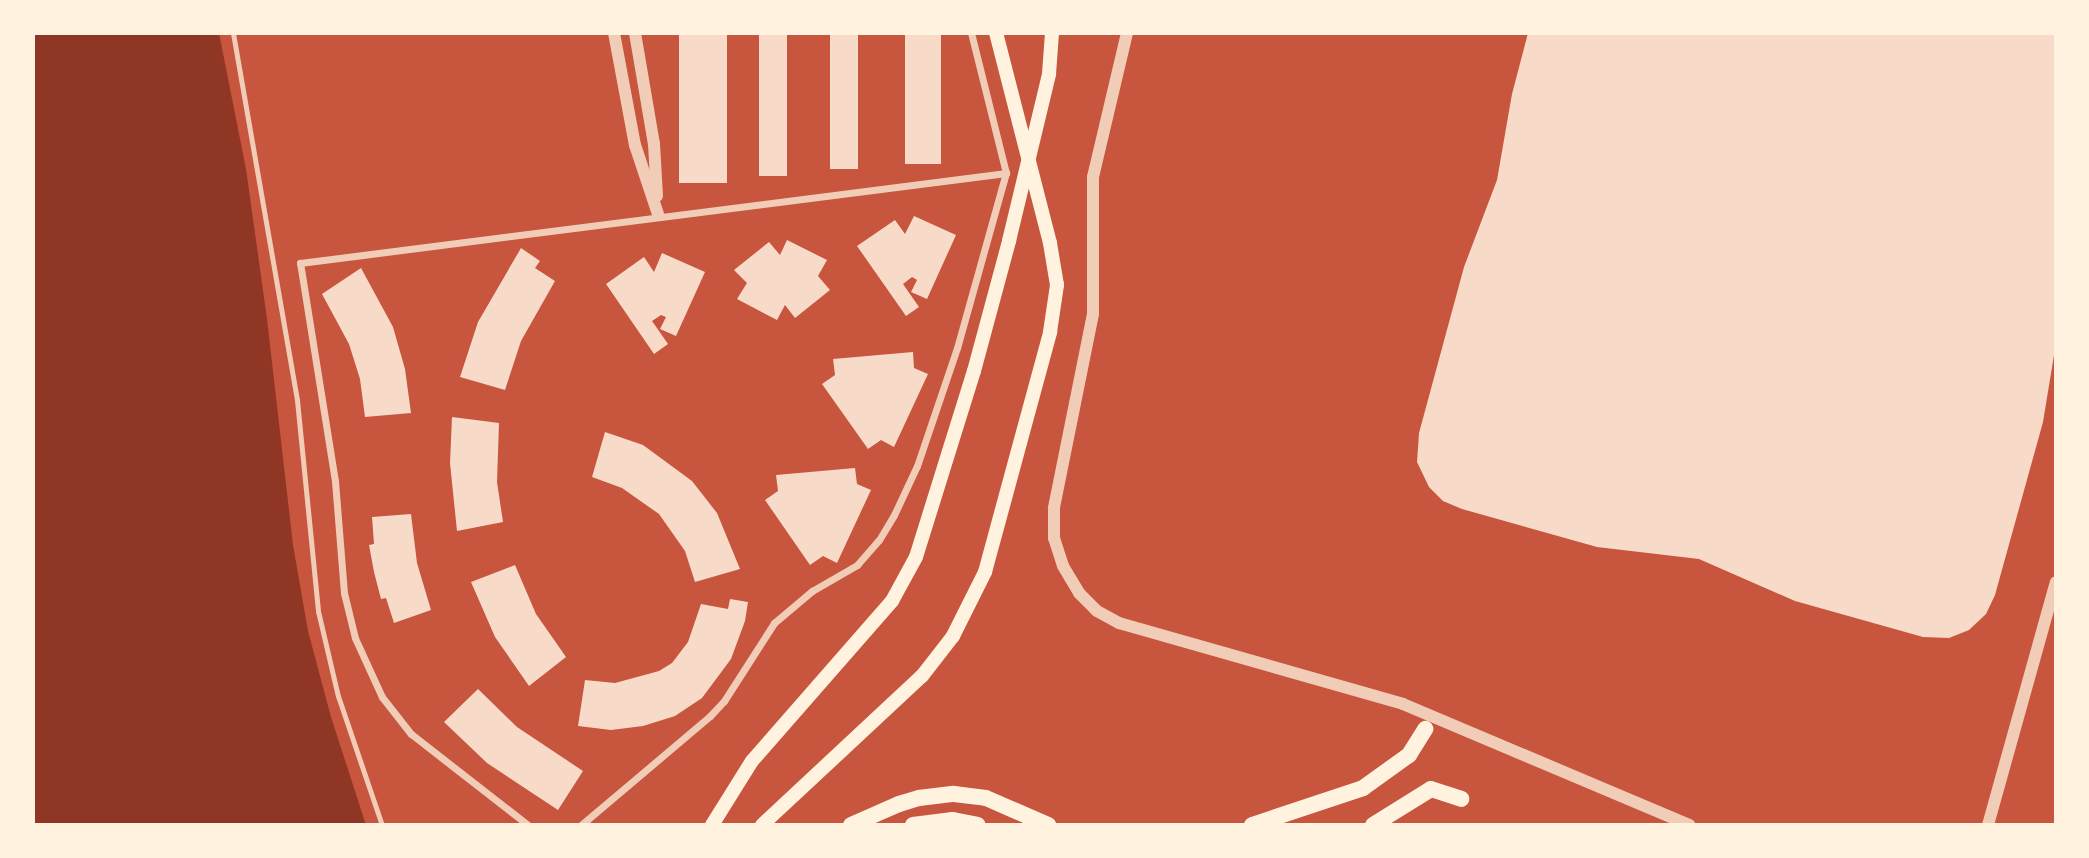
<!DOCTYPE html>
<html>
<head>
<meta charset="utf-8">
<style>
  body { margin:0 }
  #map { position:relative; width:2089px; height:858px; overflow:hidden; background:#c8553d; font-family:Manrope,sans-serif }
  div>[style] { position:absolute }
  .water>* { inset:0; background:#8f3625 }
  .building>* { inset:0; background:#f7dbc8; transform-origin:0 0 }
  .service>* { height:5px; margin:-2.5px; padding:0 2.5px; transform-origin:2.5px; border-radius:2.5px; background:#f1ccb7 }
  .minor>* { height:7px; margin:-3.5px; padding:0 3.5px; transform-origin:3.5px; border-radius:3.5px; background:#f1ccb7 }
  .tertiary>* { height:12px; margin:-6px; padding:0 6px; transform-origin:6px; border-radius:6px; background:#f1ccb7 }
  .secondary>* { height:14px; margin:-7px; padding:0 7px; transform-origin:7px; border-radius:7px; background:#fff3e0 }
  .primary>* { height:16px; margin:-8px; padding:0 8px; transform-origin:8px; border-radius:8px; background:#fff3e0 }
  span { translate:-50% -50%; white-space:nowrap; text-align:center; line-height:1.15; -webkit-text-stroke:7px #fff3e0; paint-order:stroke }
  .frame { position:absolute; inset:0; border:35px solid #fff3e0; pointer-events:none }
</style>
</head>
<body>
<div id="map">
  <div class="water">
    <i style="clip-path:polygon(33px 33px,219px 33px,246px 169px,267px 319px,293px 545px,308px 631px,331px 717px,366px 825px,33px 825px)"></i>
  </div>
  <div class="building">
    <i style="left:679px;top:33px;width:48px;height:150px"></i>
    <i style="left:759px;top:33px;width:28px;height:143px"></i>
    <i style="left:830px;top:33px;width:28px;height:136px"></i>
    <i style="left:905px;top:33px;width:36px;height:131px"></i>
    <i style="clip-path:polygon(1528px 33px,2056px 33px,2056px 343px,2043px 422px,1995px 595px,1986px 614px,1969px 630px,1949px 638px,1923px 637px,1795px 601px,1699px 559px,1597px 547px,1462px 509px,1443px 501px,1429px 487px,1417px 462px,1419px 433px,1464px 267px,1497px 180px,1512px 94px)"></i>
    <i style="clip-path:polygon(914px 216px,956px 235px,927px 299px,911px 292px,917px 280px,912px 277px,903px 284px,919px 307px,906px 316px,857px 246px,895px 220px,905px 234px)"></i>
    <i style="clip-path:polygon(787px 240px,827px 260px,818px 276px,830px 290px,795px 318px,785px 305px,777px 320px,737px 299px,747px 283px,734px 270px,769px 242px,780px 255px)"></i>
    <i style="clip-path:polygon(521px 248px,540px 261px,535px 268px,555px 281px,521px 341px,505px 390px,460px 377px,478px 322px)"></i>
    <i style="clip-path:polygon(662px 253px,705px 272px,676px 336px,660px 329px,666px 317px,661px 315px,652px 321px,668px 344px,654px 354px,606px 284px,644px 257px,654px 272px)"></i>
    <i style="clip-path:polygon(361px 268px,393px 327px,405px 369px,411px 413px,365px 417px,360px 379px,349px 344px,322px 294px)"></i>
    <i style="clip-path:polygon(913px 352px,914px 368px,928px 374px,894px 447px,881px 440px,868px 449px,822px 384px,835px 375px,833px 359px)"></i>
    <i style="clip-path:polygon(452px 417px,499px 423px,497px 482px,503px 522px,457px 531px,450px 463px)"></i>
    <i style="clip-path:polygon(605px 432px,643px 445px,692px 481px,717px 513px,740px 569px,695px 582px,685px 551px,659px 514px,622px 488px,592px 477px)"></i>
    <i style="clip-path:polygon(855px 468px,857px 484px,871px 490px,837px 563px,823px 556px,810px 565px,765px 500px,778px 491px,776px 475px)"></i>
    <i style="clip-path:polygon(411px 514px,417px 563px,431px 610px,394px 623px,386px 598px,381px 599px,374px 572px,369px 545px,374px 544px,372px 517px)"></i>
    <i style="clip-path:polygon(515px 565px,536px 614px,566px 657px,529px 686px,495px 637px,471px 582px)"></i>
    <i style="clip-path:polygon(730px 599px,748px 602px,745px 621px,731px 659px,702px 698px,675px 716px,643px 726px,611px 730px,578px 726px,585px 680px,615px 683px,659px 671px,672px 663px,688px 642px,701px 604px,728px 609px)"></i>
    <i style="clip-path:polygon(478px 689px,517px 727px,583px 771px,558px 810px,487px 763px,444px 722px)"></i>
  </div>
  <div class="service">
    <i style="left:233px;top:33px;width:373px;rotate:80.1deg"></i>
    <i style="left:297px;top:400px;width:212px;rotate:84.3deg"></i>
    <i style="left:318px;top:611px;width:87px;rotate:76.8deg"></i>
    <i style="left:338px;top:696px;width:136px;rotate:71.2deg"></i>
  </div>
  <div class="minor">
    <i style="left:528px;top:825px;width:148px;rotate:-142.1deg"></i>
    <i style="left:411px;top:734px;width:47px;rotate:-128.1deg"></i>
    <i style="left:382px;top:697px;width:65px;rotate:-114.6deg"></i>
    <i style="left:355px;top:638px;width:46px;rotate:-103.7deg"></i>
    <i style="left:344px;top:593px;width:112px;rotate:-94.6deg"></i>
    <i style="left:335px;top:481px;width:221px;rotate:-99.1deg"></i>
    <i style="left:300px;top:263px;width:712px;rotate:-7.26deg"></i>
    <i style="left:581px;top:825px;width:169px;rotate:-40.2deg"></i>
    <i style="left:710px;top:716px;width:21px;rotate:-47deg"></i>
    <i style="left:724px;top:701px;width:93px;rotate:-57.3deg"></i>
    <i style="left:774px;top:623px;width:50px;rotate:-40.1deg"></i>
    <i style="left:812px;top:591px;width:52px;rotate:-30deg"></i>
    <i style="left:857px;top:565px;width:33px;rotate:-49deg"></i>
    <i style="left:879px;top:540px;width:29px;rotate:-59deg"></i>
    <i style="left:894px;top:515px;width:54px;rotate:-64.9deg"></i>
    <i style="left:917px;top:466px;width:125px;rotate:-71.3deg"></i>
    <i style="left:957px;top:348px;width:182px;rotate:-74.4deg"></i>
    <i style="left:1006px;top:173px;width:144px;rotate:-104deg"></i>
  </div>
  <div class="tertiary">
    <i style="left:614px;top:33px;width:114px;rotate:79.4deg"></i>
    <i style="left:635px;top:145px;width:73px;rotate:71.6deg"></i>
    <i style="left:635px;top:33px;width:113px;rotate:80.3deg"></i>
    <i style="left:654px;top:144px;width:52px;rotate:86.7deg"></i>
    <i style="left:1127px;top:33px;width:148px;rotate:103.3deg"></i>
    <i style="left:1093px;top:177px;width:137px;rotate:90deg"></i>
    <i style="left:1093px;top:314px;width:198px;rotate:101.4deg"></i>
    <i style="left:1054px;top:508px;width:30px;rotate:90deg"></i>
    <i style="left:1054px;top:538px;width:29px;rotate:72deg"></i>
    <i style="left:1063px;top:566px;width:31px;rotate:59deg"></i>
    <i style="left:1079px;top:593px;width:25px;rotate:45deg"></i>
    <i style="left:1097px;top:611px;width:25px;rotate:29deg"></i>
    <i style="left:1119px;top:623px;width:295px;rotate:15.9deg"></i>
    <i style="left:1403px;top:704px;width:311px;rotate:22.9deg"></i>
    <i style="left:1988px;top:825px;width:252px;rotate:-74.4deg"></i>
  </div>
  <div class="secondary">
    <i style="left:712px;top:825px;width:75px;rotate:-58deg"></i>
    <i style="left:752px;top:761px;width:213px;rotate:-48.8deg"></i>
    <i style="left:892px;top:601px;width:50px;rotate:-61.4deg"></i>
    <i style="left:916px;top:557px;width:195px;rotate:-72.7deg"></i>
    <i style="left:974px;top:371px;width:135px;rotate:-74.9deg"></i>
    <i style="left:1009px;top:241px;width:172px;rotate:-76.5deg"></i>
    <i style="left:1049px;top:74px;width:41px;rotate:-85.8deg"></i>
    <i style="left:762px;top:825px;width:219px;rotate:-43deg"></i>
    <i style="left:922px;top:676px;width:51px;rotate:-52.2deg"></i>
    <i style="left:953px;top:636px;width:72px;rotate:-63.4deg"></i>
    <i style="left:985px;top:572px;width:249px;rotate:-74.8deg"></i>
    <i style="left:1050px;top:332px;width:48px;rotate:-81.5deg"></i>
    <i style="left:1057px;top:285px;width:43px;rotate:-99.5deg"></i>
    <i style="left:1050px;top:243px;width:217px;rotate:-104.4deg"></i>
  </div>
  <div class="primary">
    <i style="left:851px;top:825px;width:52px;rotate:-23.6deg"></i>
    <i style="left:899px;top:804px;width:21px;rotate:-17deg"></i>
    <i style="left:919px;top:798px;width:35px;rotate:-7deg"></i>
    <i style="left:954px;top:794px;width:32px;rotate:7deg"></i>
    <i style="left:986px;top:798px;width:68px;rotate:23.5deg"></i>
    <i style="left:913px;top:825px;width:40px;rotate:-7.1deg"></i>
    <i style="left:953px;top:820px;width:25px;rotate:11deg"></i>
    <i style="left:1252px;top:825px;width:117px;rotate:-18.4deg"></i>
    <i style="left:1363px;top:788px;width:57px;rotate:-35.7deg"></i>
    <i style="left:1409px;top:755px;width:31px;rotate:-58deg"></i>
    <i style="left:1373px;top:825px;width:68px;rotate:-31.8deg"></i>
    <i style="left:1431px;top:789px;width:32px;rotate:18deg"></i>
  </div>
  <div class="frame"></div>
</div>
</body>
</html>
